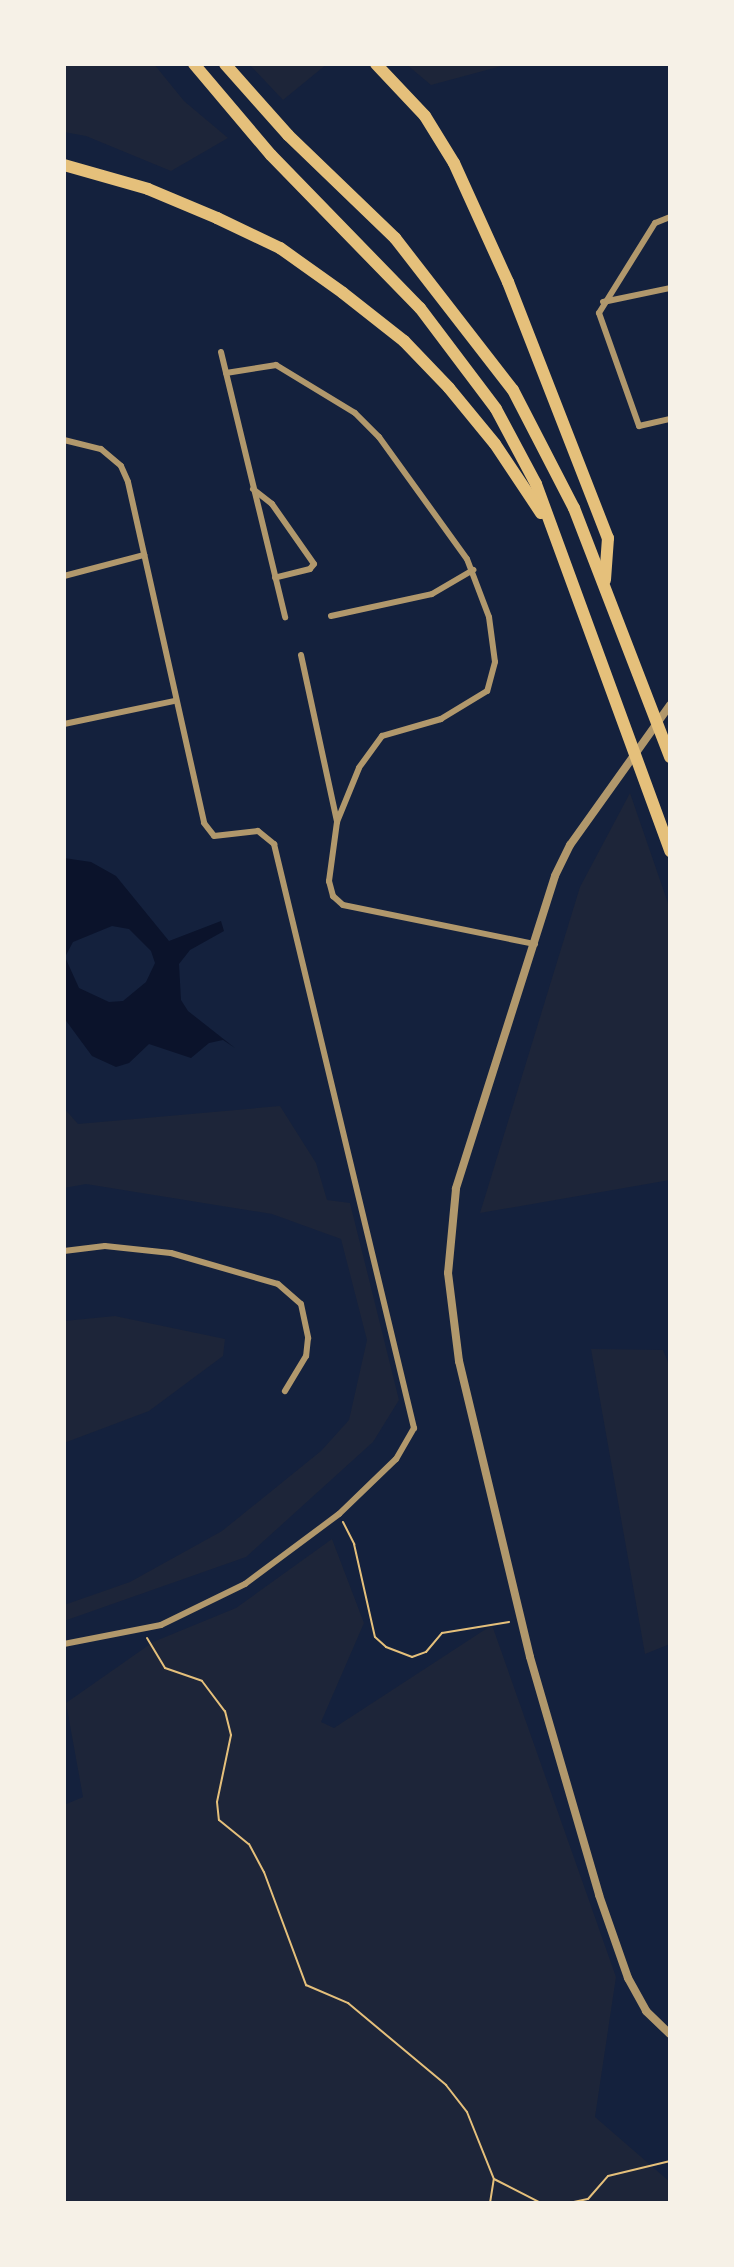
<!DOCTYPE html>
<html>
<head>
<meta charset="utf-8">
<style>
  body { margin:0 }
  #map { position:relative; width:734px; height:2267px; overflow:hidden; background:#14213d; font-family:Raleway,sans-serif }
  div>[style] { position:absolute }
  .green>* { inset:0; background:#1d2539 }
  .water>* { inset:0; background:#0b132b }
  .path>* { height:2px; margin:-1px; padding:0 1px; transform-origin:1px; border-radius:1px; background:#e5c07b }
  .minor>* { height:6px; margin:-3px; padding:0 3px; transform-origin:3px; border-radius:3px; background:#b1986c }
  .tertiary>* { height:8px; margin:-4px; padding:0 4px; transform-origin:4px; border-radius:4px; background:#b1986c }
  .motorway>* { height:12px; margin:-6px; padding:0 6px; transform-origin:6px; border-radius:6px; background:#e5c07b }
  span { translate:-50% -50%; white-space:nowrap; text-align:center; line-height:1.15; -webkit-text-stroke:6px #f6f1e7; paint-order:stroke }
  .frame { position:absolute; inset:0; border:66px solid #f6f1e7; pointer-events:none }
</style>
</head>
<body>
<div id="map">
  <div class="green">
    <i style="clip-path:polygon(64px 64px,154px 64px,184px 101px,228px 138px,171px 171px,86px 136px,64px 132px)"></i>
    <i style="clip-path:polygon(249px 64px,327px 64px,283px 100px)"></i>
    <i style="clip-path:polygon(406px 64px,509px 64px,431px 85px)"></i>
    <i style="clip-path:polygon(630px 793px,670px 909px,670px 1180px,480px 1213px,580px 887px)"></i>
    <i style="clip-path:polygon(280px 1106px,316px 1163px,327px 1200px,350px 1203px,399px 1400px,373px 1442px,246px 1557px,64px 1621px,64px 1605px,130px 1582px,222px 1531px,321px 1451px,349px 1420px,367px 1340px,341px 1239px,272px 1214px,86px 1184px,64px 1188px,64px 1108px,78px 1124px)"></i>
    <i style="clip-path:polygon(115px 1316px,225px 1339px,223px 1356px,149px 1411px,64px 1443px,64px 1321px)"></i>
    <i style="clip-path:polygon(591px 1349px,663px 1350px,670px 1367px,670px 1644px,645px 1654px)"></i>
    <i style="clip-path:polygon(332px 1539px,364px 1623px,321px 1722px,334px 1728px,492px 1625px,616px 1977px,595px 2117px,670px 2182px,670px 2203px,64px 2203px,64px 1805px,83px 1797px,66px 1703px,153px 1642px,236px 1608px)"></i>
  </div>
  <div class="water">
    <i style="clip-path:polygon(evenodd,64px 858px,91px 862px,116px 876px,169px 941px,221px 921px,224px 931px,190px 950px,179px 964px,181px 1000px,188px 1011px,235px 1048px,223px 1040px,209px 1043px,191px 1058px,149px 1044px,129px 1063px,116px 1067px,92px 1056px,64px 1018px,64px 858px,112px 926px,129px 929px,151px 951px,155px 963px,146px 982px,123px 1001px,109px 1002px,79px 988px,65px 957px,73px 942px,112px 926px)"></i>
  </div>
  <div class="path">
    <i style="left:343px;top:1522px;width:25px;rotate:63deg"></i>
    <i style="left:354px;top:1544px;width:95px;rotate:77.3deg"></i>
    <i style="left:375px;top:1637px;width:15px;rotate:42deg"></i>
    <i style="left:386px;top:1647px;width:28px;rotate:21deg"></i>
    <i style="left:412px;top:1657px;width:15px;rotate:-20deg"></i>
    <i style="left:426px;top:1652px;width:25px;rotate:-50deg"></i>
    <i style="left:442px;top:1633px;width:68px;rotate:-9.3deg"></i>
    <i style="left:147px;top:1638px;width:35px;rotate:59deg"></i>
    <i style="left:165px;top:1668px;width:39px;rotate:19deg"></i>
    <i style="left:202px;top:1681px;width:38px;rotate:53deg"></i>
    <i style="left:225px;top:1711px;width:25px;rotate:76deg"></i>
    <i style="left:231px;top:1735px;width:68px;rotate:101.8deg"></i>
    <i style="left:217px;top:1802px;width:18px;rotate:84deg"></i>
    <i style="left:219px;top:1820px;width:38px;rotate:39deg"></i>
    <i style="left:249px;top:1844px;width:32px;rotate:62deg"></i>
    <i style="left:264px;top:1872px;width:121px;rotate:69.6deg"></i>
    <i style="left:306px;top:1985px;width:46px;rotate:23.2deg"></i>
    <i style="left:348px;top:2003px;width:128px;rotate:39.9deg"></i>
    <i style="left:446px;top:2085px;width:34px;rotate:52deg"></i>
    <i style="left:467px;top:2112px;width:72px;rotate:68.1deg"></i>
    <i style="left:490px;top:2203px;width:24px;rotate:-81deg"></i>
    <i style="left:494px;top:2179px;width:53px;rotate:27.1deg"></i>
    <i style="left:569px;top:2203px;width:19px;rotate:-12deg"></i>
    <i style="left:588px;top:2199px;width:30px;rotate:-49deg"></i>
    <i style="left:608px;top:2176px;width:64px;rotate:-13.6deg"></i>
  </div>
  <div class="minor">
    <i style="left:670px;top:217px;width:16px;rotate:158deg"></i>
    <i style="left:655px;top:223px;width:106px;rotate:121.9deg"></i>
    <i style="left:599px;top:313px;width:120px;rotate:70.5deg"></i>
    <i style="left:639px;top:426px;width:32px;rotate:-13deg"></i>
    <i style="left:603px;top:302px;width:68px;rotate:-11.8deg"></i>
    <i style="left:221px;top:352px;width:273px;rotate:76.4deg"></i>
    <i style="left:226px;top:373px;width:51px;rotate:-9.1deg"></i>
    <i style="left:276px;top:365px;width:92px;rotate:31.3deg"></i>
    <i style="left:355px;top:413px;width:34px;rotate:45deg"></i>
    <i style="left:379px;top:437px;width:150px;rotate:54.2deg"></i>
    <i style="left:467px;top:559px;width:62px;rotate:69.2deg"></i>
    <i style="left:489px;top:617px;width:45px;rotate:82.4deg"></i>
    <i style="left:495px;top:662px;width:30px;rotate:105deg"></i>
    <i style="left:487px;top:691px;width:54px;rotate:148.7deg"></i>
    <i style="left:441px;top:719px;width:61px;rotate:163.9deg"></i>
    <i style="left:382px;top:736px;width:39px;rotate:126deg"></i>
    <i style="left:359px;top:768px;width:58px;rotate:112.2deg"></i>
    <i style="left:337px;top:822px;width:60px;rotate:97.7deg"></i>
    <i style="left:329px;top:881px;width:16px;rotate:75deg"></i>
    <i style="left:333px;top:896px;width:13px;rotate:42deg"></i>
    <i style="left:343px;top:905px;width:196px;rotate:11.5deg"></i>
    <i style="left:64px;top:440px;width:38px;rotate:14deg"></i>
    <i style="left:101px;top:449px;width:26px;rotate:40deg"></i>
    <i style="left:121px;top:466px;width:17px;rotate:66deg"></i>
    <i style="left:128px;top:482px;width:349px;rotate:77.4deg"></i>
    <i style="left:204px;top:823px;width:16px;rotate:52deg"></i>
    <i style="left:214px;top:836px;width:44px;rotate:-6.5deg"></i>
    <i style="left:258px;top:831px;width:21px;rotate:39deg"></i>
    <i style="left:274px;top:844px;width:601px;rotate:76.52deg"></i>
    <i style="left:414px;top:1428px;width:36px;rotate:120deg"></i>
    <i style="left:396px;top:1459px;width:79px;rotate:136deg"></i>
    <i style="left:339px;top:1514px;width:117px;rotate:143.3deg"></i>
    <i style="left:245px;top:1584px;width:93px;rotate:154deg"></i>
    <i style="left:161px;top:1625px;width:99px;rotate:168.9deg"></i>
    <i style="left:253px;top:489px;width:24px;rotate:38deg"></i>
    <i style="left:272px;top:504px;width:73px;rotate:55deg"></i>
    <i style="left:314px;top:564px;width:6px;rotate:129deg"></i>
    <i style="left:310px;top:569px;width:36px;rotate:166deg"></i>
    <i style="left:64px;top:576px;width:83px;rotate:-14.7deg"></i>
    <i style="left:331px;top:616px;width:103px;rotate:-12.3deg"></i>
    <i style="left:432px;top:594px;width:48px;rotate:-30.3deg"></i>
    <i style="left:301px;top:655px;width:171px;rotate:77.8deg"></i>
    <i style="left:64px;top:724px;width:112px;rotate:-11.8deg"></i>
    <i style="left:64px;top:1251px;width:41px;rotate:-7deg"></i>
    <i style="left:105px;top:1246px;width:66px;rotate:6.1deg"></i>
    <i style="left:171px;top:1253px;width:111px;rotate:16.2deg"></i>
    <i style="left:278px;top:1284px;width:30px;rotate:41deg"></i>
    <i style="left:301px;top:1304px;width:35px;rotate:78deg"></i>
    <i style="left:308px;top:1338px;width:18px;rotate:96deg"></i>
    <i style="left:306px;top:1356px;width:41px;rotate:121deg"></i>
  </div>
  <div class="tertiary">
    <i style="left:670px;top:705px;width:172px;rotate:125.5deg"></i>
    <i style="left:570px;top:845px;width:34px;rotate:116deg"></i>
    <i style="left:555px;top:876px;width:328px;rotate:107.6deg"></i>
    <i style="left:456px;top:1189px;width:84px;rotate:95.4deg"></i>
    <i style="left:448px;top:1273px;width:89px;rotate:82.9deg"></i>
    <i style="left:459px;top:1361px;width:304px;rotate:76.5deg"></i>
    <i style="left:530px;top:1657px;width:248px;rotate:73.8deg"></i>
    <i style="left:599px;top:1895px;width:88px;rotate:70.7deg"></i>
    <i style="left:628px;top:1978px;width:38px;rotate:61deg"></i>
    <i style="left:646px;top:2011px;width:33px;rotate:44deg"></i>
  </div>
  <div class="motorway">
    <i style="left:194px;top:64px;width:119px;rotate:49.8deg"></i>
    <i style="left:271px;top:155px;width:214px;rotate:45.8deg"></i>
    <i style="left:420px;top:308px;width:126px;rotate:53deg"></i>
    <i style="left:496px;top:409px;width:85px;rotate:61.9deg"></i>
    <i style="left:536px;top:484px;width:391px;rotate:69.9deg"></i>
    <i style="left:225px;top:64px;width:95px;rotate:48.4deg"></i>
    <i style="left:288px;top:135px;width:149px;rotate:43.9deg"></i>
    <i style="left:395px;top:238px;width:192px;rotate:52.2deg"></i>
    <i style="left:513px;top:390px;width:133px;rotate:62.7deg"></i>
    <i style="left:574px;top:508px;width:267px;rotate:68.9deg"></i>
    <i style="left:376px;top:64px;width:71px;rotate:46.7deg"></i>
    <i style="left:425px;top:116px;width:55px;rotate:58.3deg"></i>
    <i style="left:454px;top:163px;width:131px;rotate:65.6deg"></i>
    <i style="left:508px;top:282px;width:275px;rotate:68.7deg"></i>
    <i style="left:608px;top:538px;width:42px;rotate:94.1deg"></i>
    <i style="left:64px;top:165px;width:87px;rotate:15.9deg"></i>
    <i style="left:148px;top:189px;width:75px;rotate:22.8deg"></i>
    <i style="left:217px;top:218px;width:70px;rotate:25.5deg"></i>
    <i style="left:280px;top:248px;width:77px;rotate:35.5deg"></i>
    <i style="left:343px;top:293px;width:78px;rotate:38.2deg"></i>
    <i style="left:404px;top:341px;width:65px;rotate:46.2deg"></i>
    <i style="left:449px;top:388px;width:72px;rotate:50.6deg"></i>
    <i style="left:495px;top:444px;width:83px;rotate:56.3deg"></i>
  </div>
  <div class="frame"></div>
</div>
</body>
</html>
